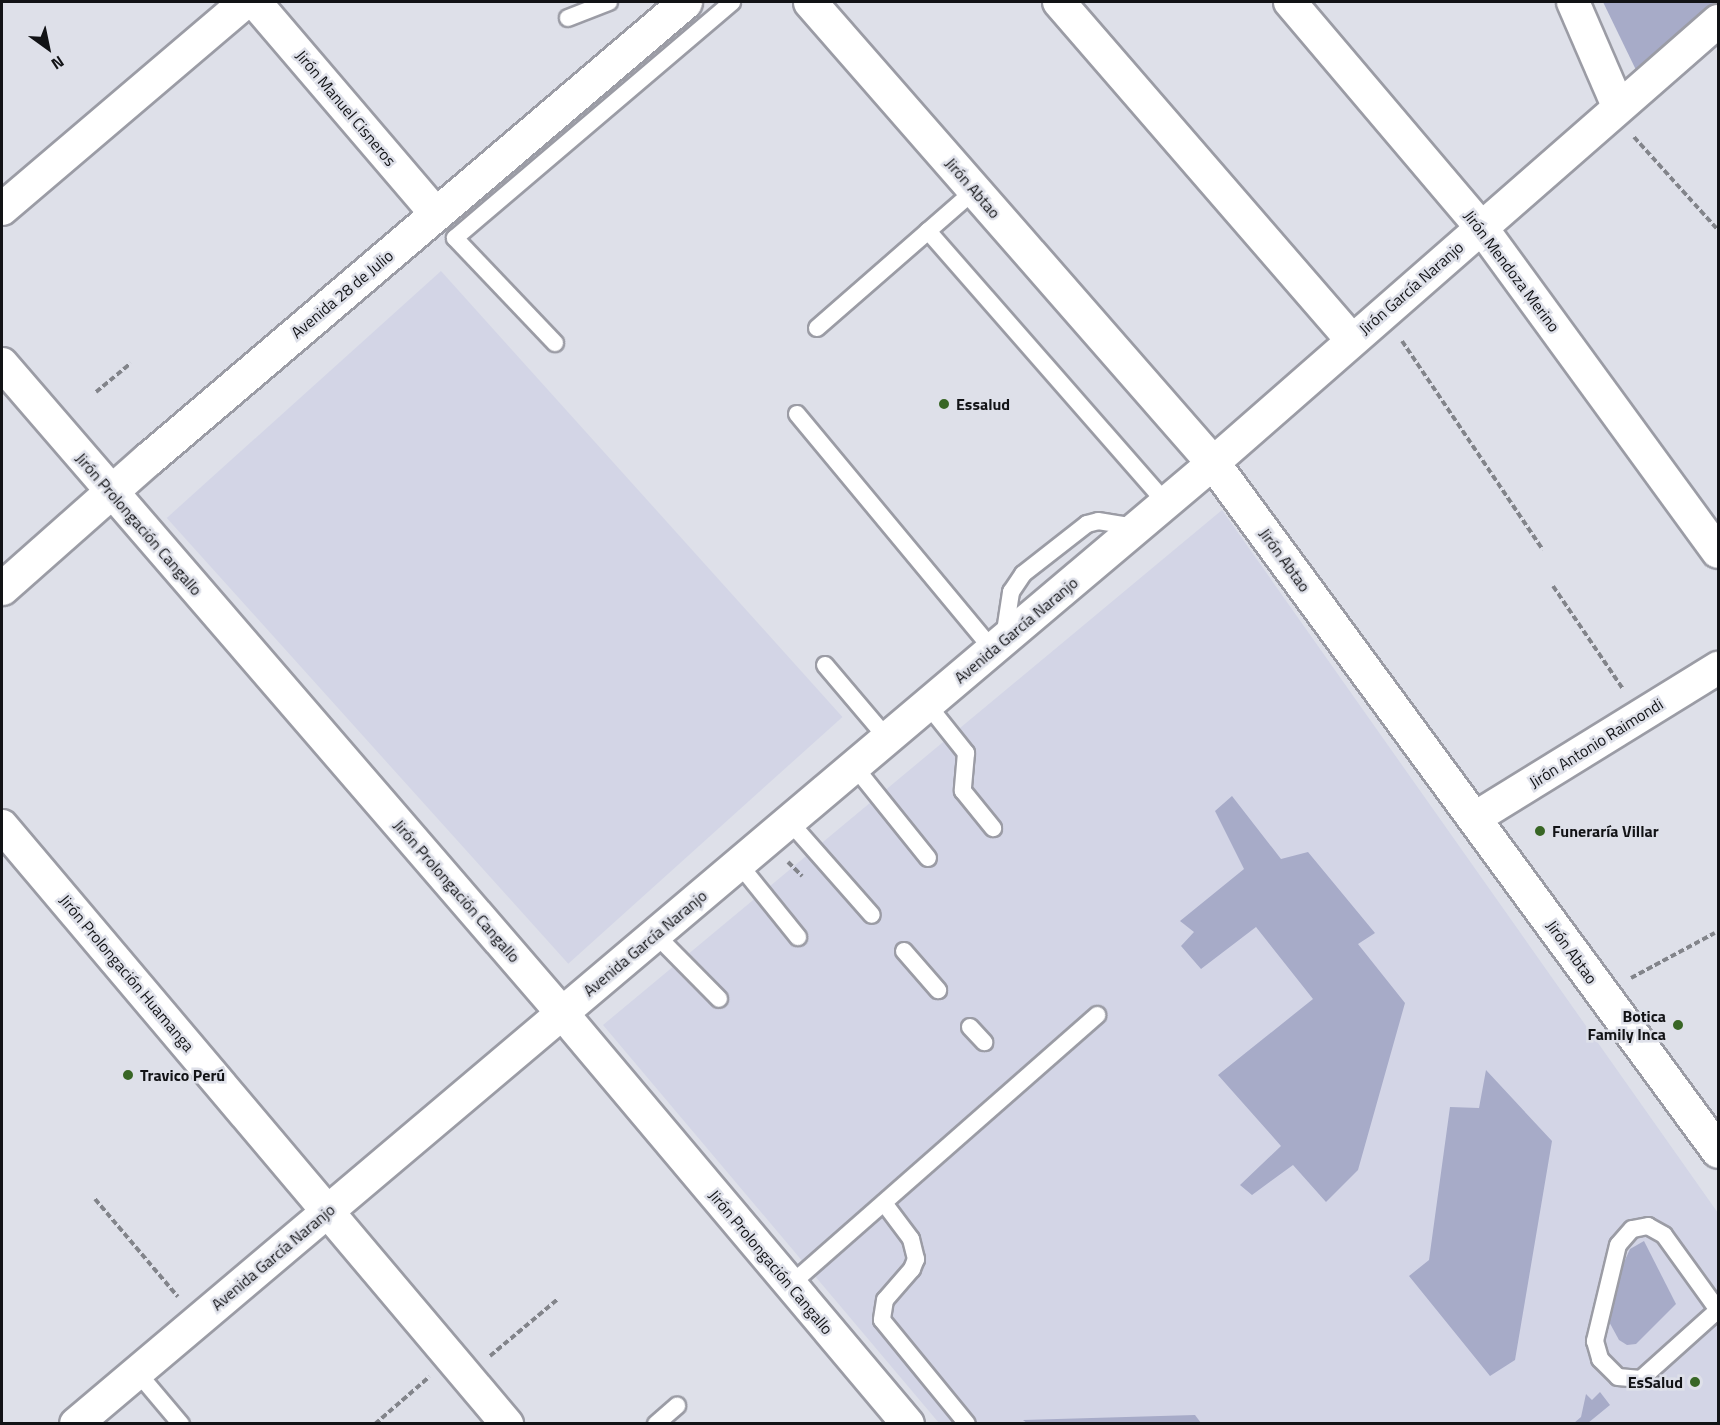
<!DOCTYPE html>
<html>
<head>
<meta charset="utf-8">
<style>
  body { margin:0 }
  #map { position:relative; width:1720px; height:1425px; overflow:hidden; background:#dee0e9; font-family:"Titillium Web",sans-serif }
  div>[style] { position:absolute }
  .built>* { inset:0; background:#d3d5e6; transform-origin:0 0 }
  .green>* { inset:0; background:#a7abc8 }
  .path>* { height:4px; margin-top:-2px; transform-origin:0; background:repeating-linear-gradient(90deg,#82848a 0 6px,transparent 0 9px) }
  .roads { filter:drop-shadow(2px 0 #9b9ca5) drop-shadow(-2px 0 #9b9ca5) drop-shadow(0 2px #9b9ca5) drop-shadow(0 -2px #9b9ca5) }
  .lane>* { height:16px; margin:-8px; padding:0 8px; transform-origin:8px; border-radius:8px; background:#fff }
  .street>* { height:32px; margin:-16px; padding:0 16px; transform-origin:16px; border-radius:16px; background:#fff }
  .secondary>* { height:33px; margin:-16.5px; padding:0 16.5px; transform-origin:16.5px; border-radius:16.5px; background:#fff }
  .dots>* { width:16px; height:16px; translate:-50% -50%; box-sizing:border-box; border:3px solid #dee0e9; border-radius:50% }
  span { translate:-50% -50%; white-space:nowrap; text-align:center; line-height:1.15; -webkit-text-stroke:5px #dee0e9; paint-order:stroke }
  .street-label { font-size:16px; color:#121316 }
  .poi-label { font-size:16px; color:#121316; font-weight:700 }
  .left { translate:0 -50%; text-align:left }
  .right { translate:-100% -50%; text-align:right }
  .frame { position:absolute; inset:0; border:3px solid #121316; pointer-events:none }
  .north { position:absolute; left:18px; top:18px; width:60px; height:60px; -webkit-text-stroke:4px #dee0e9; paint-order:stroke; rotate:147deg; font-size:16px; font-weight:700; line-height:24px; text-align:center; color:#121316 }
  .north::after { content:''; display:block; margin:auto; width:21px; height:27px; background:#121316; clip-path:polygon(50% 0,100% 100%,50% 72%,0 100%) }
</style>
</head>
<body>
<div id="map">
  <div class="built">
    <i style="left:441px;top:271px;width:600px;height:369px;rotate:48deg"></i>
    <i style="clip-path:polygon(1222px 510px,1718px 1213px,1718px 1423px,939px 1423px,603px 1025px)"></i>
  </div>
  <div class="green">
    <i style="clip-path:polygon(1603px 2px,1716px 2px,1636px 70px)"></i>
    <i style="clip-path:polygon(1232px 796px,1281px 859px,1308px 852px,1375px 933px,1358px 944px,1405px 1003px,1358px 1170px,1326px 1202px,1293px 1165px,1252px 1195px,1240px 1185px,1281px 1146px,1218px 1075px,1313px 999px,1256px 927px,1201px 969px,1181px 946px,1194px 932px,1180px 921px,1244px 869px,1215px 811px)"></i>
    <i style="clip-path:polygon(1486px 1070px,1552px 1141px,1515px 1360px,1490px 1376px,1409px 1276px,1429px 1260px,1450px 1107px,1479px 1108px)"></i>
    <i style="clip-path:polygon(1644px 1241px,1676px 1304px,1636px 1344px,1627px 1345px,1619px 1340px,1607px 1318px,1611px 1291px,1630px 1249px)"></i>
    <i style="clip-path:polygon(1600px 1392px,1610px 1405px,1588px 1423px,1574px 1423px,1581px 1417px,1586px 1394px,1592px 1400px)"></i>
    <i style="clip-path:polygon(1195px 1415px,1201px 1423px,1028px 1424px,1023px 1420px)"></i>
  </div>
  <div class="path">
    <i style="left:1634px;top:137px;width:125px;rotate:47.9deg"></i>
    <i style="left:1402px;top:341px;width:252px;rotate:56deg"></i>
    <i style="left:96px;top:392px;width:45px;rotate:-39.6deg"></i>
    <i style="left:1553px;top:586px;width:125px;rotate:55.8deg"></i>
    <i style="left:788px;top:862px;width:20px;rotate:45deg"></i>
    <i style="left:1631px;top:978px;width:95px;rotate:-28.2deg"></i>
    <i style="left:95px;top:1199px;width:128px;rotate:49.7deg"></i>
    <i style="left:490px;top:1356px;width:89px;rotate:-40deg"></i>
    <i style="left:375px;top:1424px;width:72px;rotate:-41deg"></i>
  </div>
  <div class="roads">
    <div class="lane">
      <i style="left:568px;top:18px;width:44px;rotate:-21.3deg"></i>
      <i style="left:928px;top:231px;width:62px;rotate:-41.1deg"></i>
      <i style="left:817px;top:328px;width:147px;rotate:-41.1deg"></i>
      <i style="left:928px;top:231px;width:361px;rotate:48.8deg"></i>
      <i style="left:555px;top:343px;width:145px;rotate:-133.6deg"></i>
      <i style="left:455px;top:238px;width:364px;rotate:-40.4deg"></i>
      <i style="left:797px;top:414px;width:305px;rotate:50.3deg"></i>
      <i style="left:1004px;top:638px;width:47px;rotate:-81.3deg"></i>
      <i style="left:1011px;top:592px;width:22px;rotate:-56deg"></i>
      <i style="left:1023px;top:574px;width:81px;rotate:-38deg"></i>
      <i style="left:1087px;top:524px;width:11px;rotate:-15deg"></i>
      <i style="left:1098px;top:521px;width:39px;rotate:9deg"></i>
      <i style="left:825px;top:665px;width:96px;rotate:49.7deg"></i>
      <i style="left:927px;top:704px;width:63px;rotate:51.5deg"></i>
      <i style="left:966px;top:753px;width:38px;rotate:95deg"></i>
      <i style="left:963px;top:791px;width:48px;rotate:51deg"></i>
      <i style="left:854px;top:766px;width:118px;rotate:51.2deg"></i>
      <i style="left:789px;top:821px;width:125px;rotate:48.6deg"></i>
      <i style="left:739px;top:864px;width:94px;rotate:51.1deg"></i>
      <i style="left:655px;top:934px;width:91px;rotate:45.4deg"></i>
      <i style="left:904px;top:951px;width:52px;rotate:48.9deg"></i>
      <i style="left:970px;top:1027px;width:21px;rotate:47deg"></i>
      <i style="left:884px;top:1203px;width:45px;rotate:53.1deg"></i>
      <i style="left:911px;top:1239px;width:21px;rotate:76deg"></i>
      <i style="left:916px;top:1259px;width:11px;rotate:112deg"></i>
      <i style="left:912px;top:1269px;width:41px;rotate:131.1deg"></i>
      <i style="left:885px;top:1300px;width:20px;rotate:99deg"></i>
      <i style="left:882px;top:1320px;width:134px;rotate:50.7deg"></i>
      <i style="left:790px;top:1285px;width:409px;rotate:-41.3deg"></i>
      <i style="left:1718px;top:1310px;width:92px;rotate:-125.8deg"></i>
      <i style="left:1664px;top:1235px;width:18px;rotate:-151deg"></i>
      <i style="left:1648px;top:1226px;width:16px;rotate:169deg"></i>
      <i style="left:1632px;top:1229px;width:21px;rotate:131deg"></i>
      <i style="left:1618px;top:1245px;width:99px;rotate:103.5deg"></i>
      <i style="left:1595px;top:1341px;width:19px;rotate:74deg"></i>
      <i style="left:1600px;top:1359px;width:25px;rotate:45deg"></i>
      <i style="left:1618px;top:1377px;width:23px;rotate:5deg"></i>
      <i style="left:1641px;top:1379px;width:103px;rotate:-41.9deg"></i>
      <i style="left:137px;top:1372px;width:68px;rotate:49.8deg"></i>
      <i style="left:656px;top:1424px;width:28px;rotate:-41deg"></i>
    </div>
    <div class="street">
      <i style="left:255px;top:2px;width:279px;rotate:49.5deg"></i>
      <i style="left:1059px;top:2px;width:447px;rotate:49.1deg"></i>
      <i style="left:1290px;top:2px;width:295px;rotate:49.7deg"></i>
      <i style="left:1481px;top:227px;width:402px;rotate:53.9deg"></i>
      <i style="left:1573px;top:2px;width:113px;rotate:66.6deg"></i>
      <i style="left:2px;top:209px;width:319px;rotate:-40.4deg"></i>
      <i style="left:2px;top:364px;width:857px;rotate:49.21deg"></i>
      <i style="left:562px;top:1013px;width:537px;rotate:49.91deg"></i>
      <i style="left:1475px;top:818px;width:286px;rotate:-31.7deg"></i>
      <i style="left:2px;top:826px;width:783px;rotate:49.82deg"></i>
      <i style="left:76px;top:1424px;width:1489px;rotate:-40.2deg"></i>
      <i style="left:1213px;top:463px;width:671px;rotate:-41.19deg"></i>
    </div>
    <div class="secondary">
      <i style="left:810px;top:2px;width:612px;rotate:48.84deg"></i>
      <i style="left:1213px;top:463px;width:853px;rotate:53.72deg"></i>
      <i style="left:2px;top:588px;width:195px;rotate:-41.5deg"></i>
      <i style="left:148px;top:459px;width:705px;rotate:-40.4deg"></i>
    </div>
  </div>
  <div class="dots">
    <i style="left:944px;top:404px;background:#386625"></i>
    <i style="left:1540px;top:831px;background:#386625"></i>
    <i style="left:1678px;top:1025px;background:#386625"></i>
    <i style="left:128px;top:1075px;background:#386625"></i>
    <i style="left:1695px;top:1382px;background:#386625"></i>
  </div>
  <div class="street-label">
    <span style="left:346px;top:108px;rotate:50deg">Jirón Manuel Cisneros</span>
    <span style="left:973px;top:188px;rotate:49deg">Jirón Abtao</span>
    <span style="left:1512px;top:271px;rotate:53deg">Jirón Mendoza Merino</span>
    <span style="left:1411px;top:288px;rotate:-41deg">Jirón García Naranjo</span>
    <span style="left:342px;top:294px;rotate:-40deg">Avenida 28 de Julio</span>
    <span style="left:139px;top:524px;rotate:49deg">Jirón Prolongación Cangallo</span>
    <span style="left:1285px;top:560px;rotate:54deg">Jirón Abtao</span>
    <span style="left:1016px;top:630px;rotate:-40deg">Avenida García Naranjo</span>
    <span style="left:1596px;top:743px;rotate:-32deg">Jirón Antonio Raimondi</span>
    <span style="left:457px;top:891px;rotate:49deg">Jirón Prolongación Cangallo</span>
    <span style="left:645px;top:943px;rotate:-40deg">Avenida García Naranjo</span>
    <span style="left:1572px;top:952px;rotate:54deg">Jirón Abtao</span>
    <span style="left:127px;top:973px;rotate:50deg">Jirón Prolongación Huamanga</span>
    <span style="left:273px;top:1257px;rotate:-40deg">Avenida García Naranjo</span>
    <span style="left:771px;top:1262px;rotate:50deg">Jirón Prolongación Cangallo</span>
  </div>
  <div class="poi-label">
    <span class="left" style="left:956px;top:404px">Essalud</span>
    <span class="left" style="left:1552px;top:831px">Funeraría Villar</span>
    <span class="right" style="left:1666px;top:1025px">Botica<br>Family Inca</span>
    <span class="left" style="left:140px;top:1075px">Travico Perú</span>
    <span class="right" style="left:1683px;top:1382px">EsSalud</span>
  </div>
  <div class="frame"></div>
  <div class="north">N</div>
</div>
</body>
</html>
